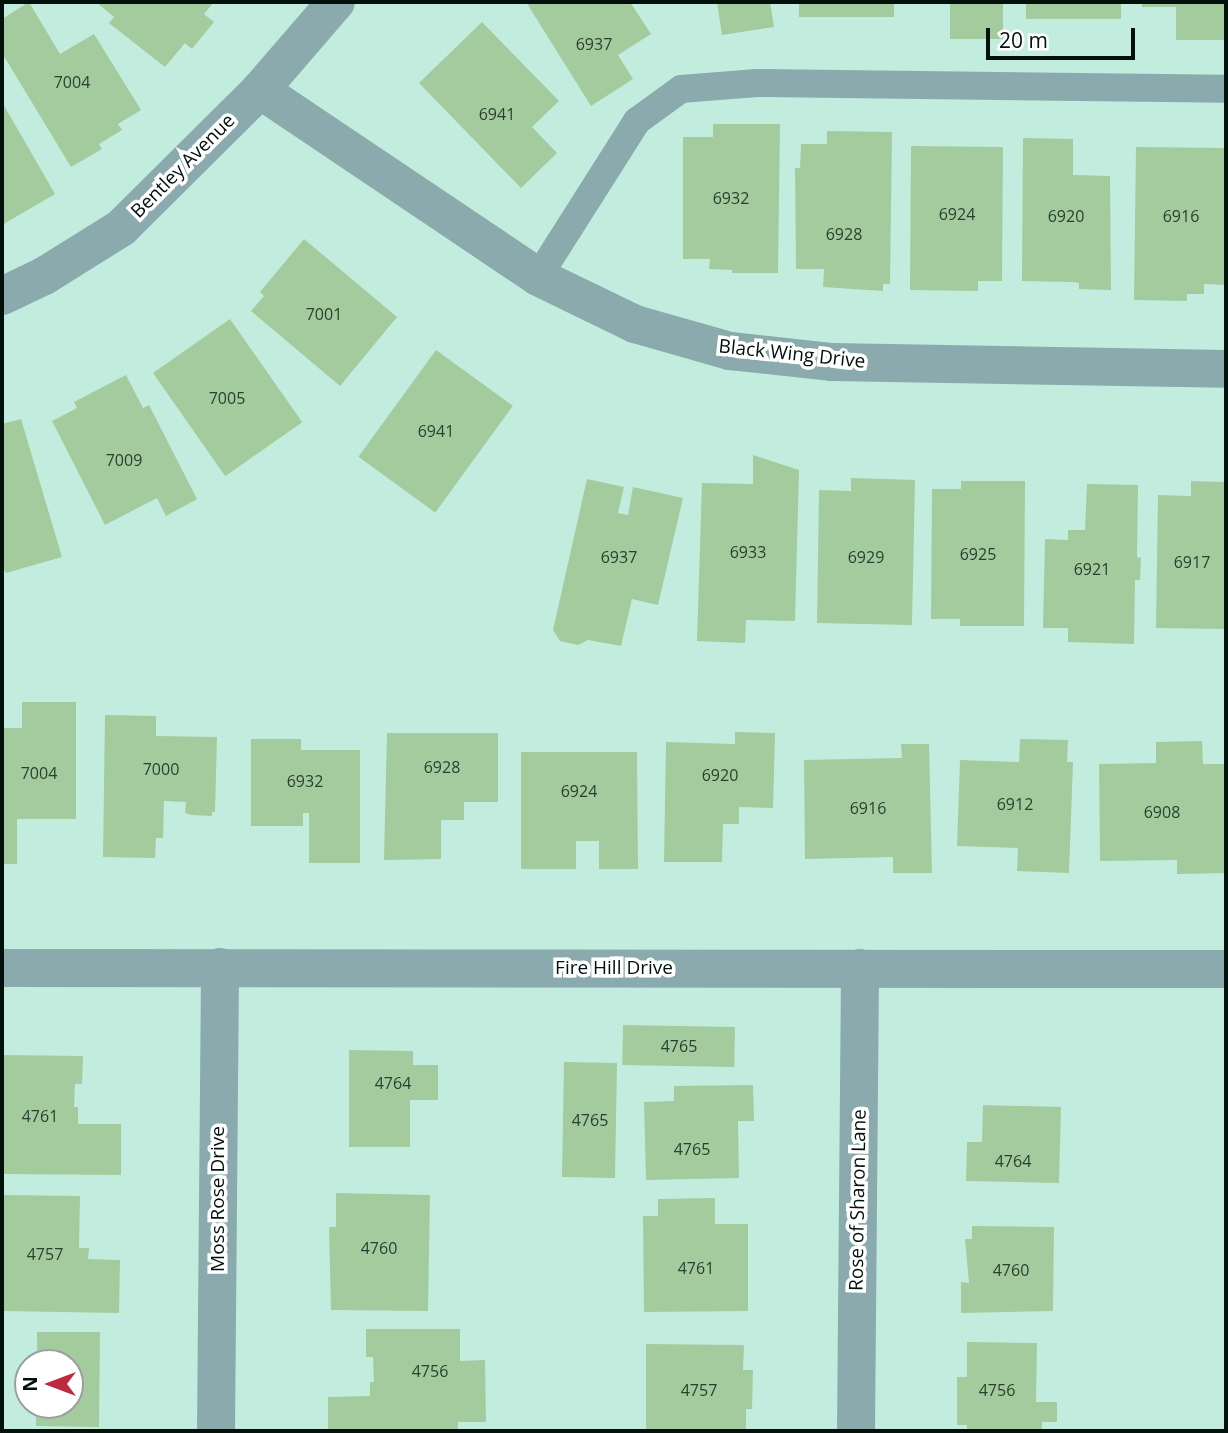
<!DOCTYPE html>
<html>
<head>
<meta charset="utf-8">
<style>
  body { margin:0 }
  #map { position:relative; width:1228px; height:1433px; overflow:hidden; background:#c2edde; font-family:"Open Sans",sans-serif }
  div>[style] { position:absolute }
  .building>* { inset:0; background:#a3cb9d; transform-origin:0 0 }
  .lane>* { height:28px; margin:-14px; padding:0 14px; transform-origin:14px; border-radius:14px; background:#8baaad }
  .street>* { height:38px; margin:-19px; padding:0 19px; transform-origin:19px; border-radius:19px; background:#8baaad }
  span { translate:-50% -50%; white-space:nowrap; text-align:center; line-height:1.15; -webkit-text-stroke:7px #fff; paint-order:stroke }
  .number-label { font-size:16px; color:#2b4030 }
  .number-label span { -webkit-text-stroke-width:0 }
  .street-label { font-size:19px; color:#03110c }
  .frame { position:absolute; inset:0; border:4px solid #03110c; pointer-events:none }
  .north { position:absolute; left:14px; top:1349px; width:70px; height:70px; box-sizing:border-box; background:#fff; border:2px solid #9aa09e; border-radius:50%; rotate:270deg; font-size:19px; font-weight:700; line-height:28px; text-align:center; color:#03110c }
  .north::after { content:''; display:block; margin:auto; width:24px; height:32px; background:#bc2b3f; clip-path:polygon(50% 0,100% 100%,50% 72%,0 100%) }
  .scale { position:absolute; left:986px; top:28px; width:149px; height:32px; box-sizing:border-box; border:4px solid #03110c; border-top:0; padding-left:9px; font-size:21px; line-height:24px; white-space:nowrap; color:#03110c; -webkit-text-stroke:5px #fff; paint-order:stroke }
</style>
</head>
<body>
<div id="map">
  <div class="building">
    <i style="clip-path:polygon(29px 2px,60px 54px,94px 34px,141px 110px,118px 124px,122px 130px,99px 144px,102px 149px,71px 167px,2px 53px,2px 19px)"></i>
    <i style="clip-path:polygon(96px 2px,214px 2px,204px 14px,214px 22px,192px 49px,185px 43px,165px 67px,109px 23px,114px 17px)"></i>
    <i style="clip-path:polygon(526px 2px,630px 2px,651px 34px,618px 55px,633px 79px,591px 106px)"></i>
    <i style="clip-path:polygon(717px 2px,770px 2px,774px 27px,722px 35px)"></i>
    <i style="left:799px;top:2px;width:95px;height:15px"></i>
    <i style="left:950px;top:2px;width:53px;height:37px"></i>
    <i style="left:1026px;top:2px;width:95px;height:17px"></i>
    <i style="clip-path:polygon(1142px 2px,1226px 2px,1226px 40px,1176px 40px,1176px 7px,1142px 7px)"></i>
    <i style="clip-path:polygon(482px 22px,559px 101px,532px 127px,557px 153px,521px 188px,419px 83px)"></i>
    <i style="clip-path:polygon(2px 102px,55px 194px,2px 225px)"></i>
    <i style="clip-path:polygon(713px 124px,780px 124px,778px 273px,732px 273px,732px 270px,709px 269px,710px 259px,683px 259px,683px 137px,713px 137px)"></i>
    <i style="clip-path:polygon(827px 131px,892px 132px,890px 284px,883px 284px,883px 291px,823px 287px,824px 269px,796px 269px,795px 168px,800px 168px,801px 144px,827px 144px)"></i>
    <i style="clip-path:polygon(1023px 138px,1073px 139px,1073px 175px,1110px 176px,1111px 290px,1079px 289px,1079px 283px,1072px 282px,1022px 281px)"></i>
    <i style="clip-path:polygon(911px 146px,1003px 147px,1002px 281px,978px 281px,978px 291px,910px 290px)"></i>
    <i style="clip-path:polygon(1136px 147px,1226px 148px,1226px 285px,1204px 284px,1204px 294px,1187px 294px,1187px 301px,1134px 300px)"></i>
    <i style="clip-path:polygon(304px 239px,397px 317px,340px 386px,251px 311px,264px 296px,260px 292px)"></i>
    <i style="left:230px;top:319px;width:126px;height:94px;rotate:55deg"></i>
    <i style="left:436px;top:350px;width:95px;height:132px;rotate:36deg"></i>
    <i style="clip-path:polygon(126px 375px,143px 408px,149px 405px,197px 499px,166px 516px,157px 498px,105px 525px,52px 421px,77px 408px,74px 402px)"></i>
    <i style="clip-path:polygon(21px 419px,62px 557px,6px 573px,2px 567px,2px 424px)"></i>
    <i style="clip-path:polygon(753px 455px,799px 470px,795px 621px,746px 620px,745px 643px,697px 641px,702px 483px,753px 484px)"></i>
    <i style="clip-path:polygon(851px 478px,915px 480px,912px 625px,817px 623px,819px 490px,851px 491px)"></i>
    <i style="clip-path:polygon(587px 479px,624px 487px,618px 513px,628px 515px,633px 487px,683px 498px,658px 605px,632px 599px,621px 646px,588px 640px,578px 645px,560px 641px,553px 630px)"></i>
    <i style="clip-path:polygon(961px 481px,1025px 481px,1024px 626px,960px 626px,960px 619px,931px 619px,932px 489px,961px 489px)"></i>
    <i style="clip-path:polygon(1191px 481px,1226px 482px,1226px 629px,1156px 628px,1158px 495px,1191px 496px)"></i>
    <i style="clip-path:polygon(1087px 484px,1138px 485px,1137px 557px,1141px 558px,1140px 580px,1135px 580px,1134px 644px,1068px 642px,1068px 628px,1043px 628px,1045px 539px,1068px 540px,1068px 530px,1085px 530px)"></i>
    <i style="clip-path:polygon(22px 702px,76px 702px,76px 819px,17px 819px,17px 864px,2px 864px,2px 728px,22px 728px)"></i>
    <i style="clip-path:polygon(105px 715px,156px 716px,156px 736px,217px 737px,215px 812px,212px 812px,212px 816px,192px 815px,185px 813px,186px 802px,164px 801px,163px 838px,156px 838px,155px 858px,103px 857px)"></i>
    <i style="clip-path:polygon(735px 732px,775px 733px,773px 808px,739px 807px,739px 824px,723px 824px,722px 862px,664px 862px,666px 742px,735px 744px)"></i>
    <i style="clip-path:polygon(387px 733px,498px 733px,498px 802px,464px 802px,464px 820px,441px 820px,441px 859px,384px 860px)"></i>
    <i style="clip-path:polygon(251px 739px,301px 739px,301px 750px,360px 750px,360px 863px,309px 863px,309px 813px,303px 813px,303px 826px,251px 826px)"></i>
    <i style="clip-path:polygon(1020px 739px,1068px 740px,1067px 762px,1073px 762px,1069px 873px,1017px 871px,1018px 848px,957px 846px,960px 760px,1019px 762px)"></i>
    <i style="clip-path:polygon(1202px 741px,1203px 764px,1224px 764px,1226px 873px,1177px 874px,1177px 860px,1100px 861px,1099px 764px,1156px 763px,1156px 742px)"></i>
    <i style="clip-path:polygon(901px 744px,929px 744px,932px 873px,893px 873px,893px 857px,805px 859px,804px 760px,902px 758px)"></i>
    <i style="clip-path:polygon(521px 752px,637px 752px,638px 869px,599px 869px,599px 841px,576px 841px,576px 869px,521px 869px)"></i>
    <i style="left:623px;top:1025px;width:112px;height:40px;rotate:1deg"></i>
    <i style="clip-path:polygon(349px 1050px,413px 1051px,413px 1065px,438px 1065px,438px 1100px,410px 1100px,410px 1147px,349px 1147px)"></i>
    <i style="clip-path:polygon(2px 1055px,83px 1056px,82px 1084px,75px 1084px,74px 1107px,78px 1107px,78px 1124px,121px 1124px,121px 1175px,2px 1174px)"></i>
    <i style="left:564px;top:1062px;width:53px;height:115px;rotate:1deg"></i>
    <i style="clip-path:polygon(753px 1085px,754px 1121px,738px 1121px,739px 1178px,646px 1180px,644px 1102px,674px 1101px,674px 1086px)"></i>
    <i style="clip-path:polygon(983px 1105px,1061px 1107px,1059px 1183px,966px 1181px,967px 1142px,982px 1142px)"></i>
    <i style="clip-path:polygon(336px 1193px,430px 1195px,428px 1311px,331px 1310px,329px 1227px,336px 1227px)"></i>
    <i style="clip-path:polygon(3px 1195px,80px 1196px,79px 1248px,89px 1248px,88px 1259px,120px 1260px,119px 1313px,2px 1311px)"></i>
    <i style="clip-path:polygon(715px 1198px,715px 1224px,748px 1224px,748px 1311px,644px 1312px,643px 1216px,658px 1216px,658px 1199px)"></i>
    <i style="clip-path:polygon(972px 1226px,1054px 1227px,1053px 1311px,961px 1313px,961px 1282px,969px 1283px,965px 1239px,972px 1239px)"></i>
    <i style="clip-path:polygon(366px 1329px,460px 1329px,460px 1361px,485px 1360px,486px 1422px,458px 1422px,458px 1431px,328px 1431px,328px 1397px,370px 1396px,370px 1382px,374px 1382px,373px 1357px,366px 1357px)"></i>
    <i style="clip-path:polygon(37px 1332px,100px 1332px,99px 1427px,36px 1426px,36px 1405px,70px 1405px,70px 1363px,37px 1363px)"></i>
    <i style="clip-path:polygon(967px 1342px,1037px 1343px,1036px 1402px,1057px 1402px,1057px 1422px,1042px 1422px,1042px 1431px,967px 1431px,967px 1425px,957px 1425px,957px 1377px,967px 1377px)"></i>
    <i style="clip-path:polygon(646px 1344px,744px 1345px,743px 1370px,753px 1370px,752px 1409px,746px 1409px,746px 1431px,646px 1431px)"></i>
  </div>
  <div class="lane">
    <i style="left:538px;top:277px;width:185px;rotate:-57.6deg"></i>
    <i style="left:637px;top:121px;width:54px;rotate:-36deg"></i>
    <i style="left:681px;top:89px;width:76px;rotate:-4.5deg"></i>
    <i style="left:757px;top:83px;width:469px;rotate:0.7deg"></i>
  </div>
  <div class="street">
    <i style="left:260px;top:90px;width:335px;rotate:33.9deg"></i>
    <i style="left:538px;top:277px;width:108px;rotate:25.9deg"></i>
    <i style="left:635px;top:324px;width:99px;rotate:15.9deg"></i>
    <i style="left:730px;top:351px;width:103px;rotate:6.2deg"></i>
    <i style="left:832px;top:362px;width:394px;rotate:1deg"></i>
    <i style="left:2px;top:296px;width:47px;rotate:-25.5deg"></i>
    <i style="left:44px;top:276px;width:91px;rotate:-31.9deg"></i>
    <i style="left:121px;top:228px;width:196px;rotate:-44.8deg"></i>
    <i style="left:260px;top:90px;width:116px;rotate:-49.2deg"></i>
    <i style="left:2px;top:968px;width:1224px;rotate:0.05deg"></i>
    <i style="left:216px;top:1431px;width:464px;rotate:-89.5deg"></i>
    <i style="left:856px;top:1431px;width:463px;rotate:-89.5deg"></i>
  </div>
  <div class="number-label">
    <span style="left:594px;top:44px">6937</span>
    <span style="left:72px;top:82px">7004</span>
    <span style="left:497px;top:114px">6941</span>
    <span style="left:731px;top:198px">6932</span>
    <span style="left:957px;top:214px">6924</span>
    <span style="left:1066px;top:216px">6920</span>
    <span style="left:1181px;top:216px">6916</span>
    <span style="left:844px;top:234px">6928</span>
    <span style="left:324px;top:314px">7001</span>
    <span style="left:227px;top:398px">7005</span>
    <span style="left:436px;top:431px">6941</span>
    <span style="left:124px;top:460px">7009</span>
    <span style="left:748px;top:552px">6933</span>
    <span style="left:978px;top:554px">6925</span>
    <span style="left:619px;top:557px">6937</span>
    <span style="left:866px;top:557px">6929</span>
    <span style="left:1192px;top:562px">6917</span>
    <span style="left:1092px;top:569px">6921</span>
    <span style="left:442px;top:767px">6928</span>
    <span style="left:161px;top:769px">7000</span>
    <span style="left:39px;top:773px">7004</span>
    <span style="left:720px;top:775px">6920</span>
    <span style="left:305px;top:781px">6932</span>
    <span style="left:579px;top:791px">6924</span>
    <span style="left:1015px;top:804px">6912</span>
    <span style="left:868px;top:808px">6916</span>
    <span style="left:1162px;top:812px">6908</span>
    <span style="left:679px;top:1046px">4765</span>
    <span style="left:393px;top:1083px">4764</span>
    <span style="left:40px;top:1116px">4761</span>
    <span style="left:590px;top:1120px">4765</span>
    <span style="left:692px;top:1149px">4765</span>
    <span style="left:1013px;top:1161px">4764</span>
    <span style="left:379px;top:1248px">4760</span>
    <span style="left:45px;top:1254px">4757</span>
    <span style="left:696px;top:1268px">4761</span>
    <span style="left:1011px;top:1270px">4760</span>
    <span style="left:430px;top:1371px">4756</span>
    <span style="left:699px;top:1390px">4757</span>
    <span style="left:997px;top:1390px">4756</span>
  </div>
  <div class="street-label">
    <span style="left:183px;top:166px;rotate:-45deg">Bentley Avenue</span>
    <span style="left:792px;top:354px;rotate:6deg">Black Wing Drive</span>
    <span style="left:614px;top:968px">Fire Hill Drive</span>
    <span style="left:218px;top:1199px;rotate:-90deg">Moss Rose Drive</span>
    <span style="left:858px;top:1200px;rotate:-89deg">Rose of Sharon Lane</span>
  </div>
  <div class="frame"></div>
  <div class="north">N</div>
  <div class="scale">20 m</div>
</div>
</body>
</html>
